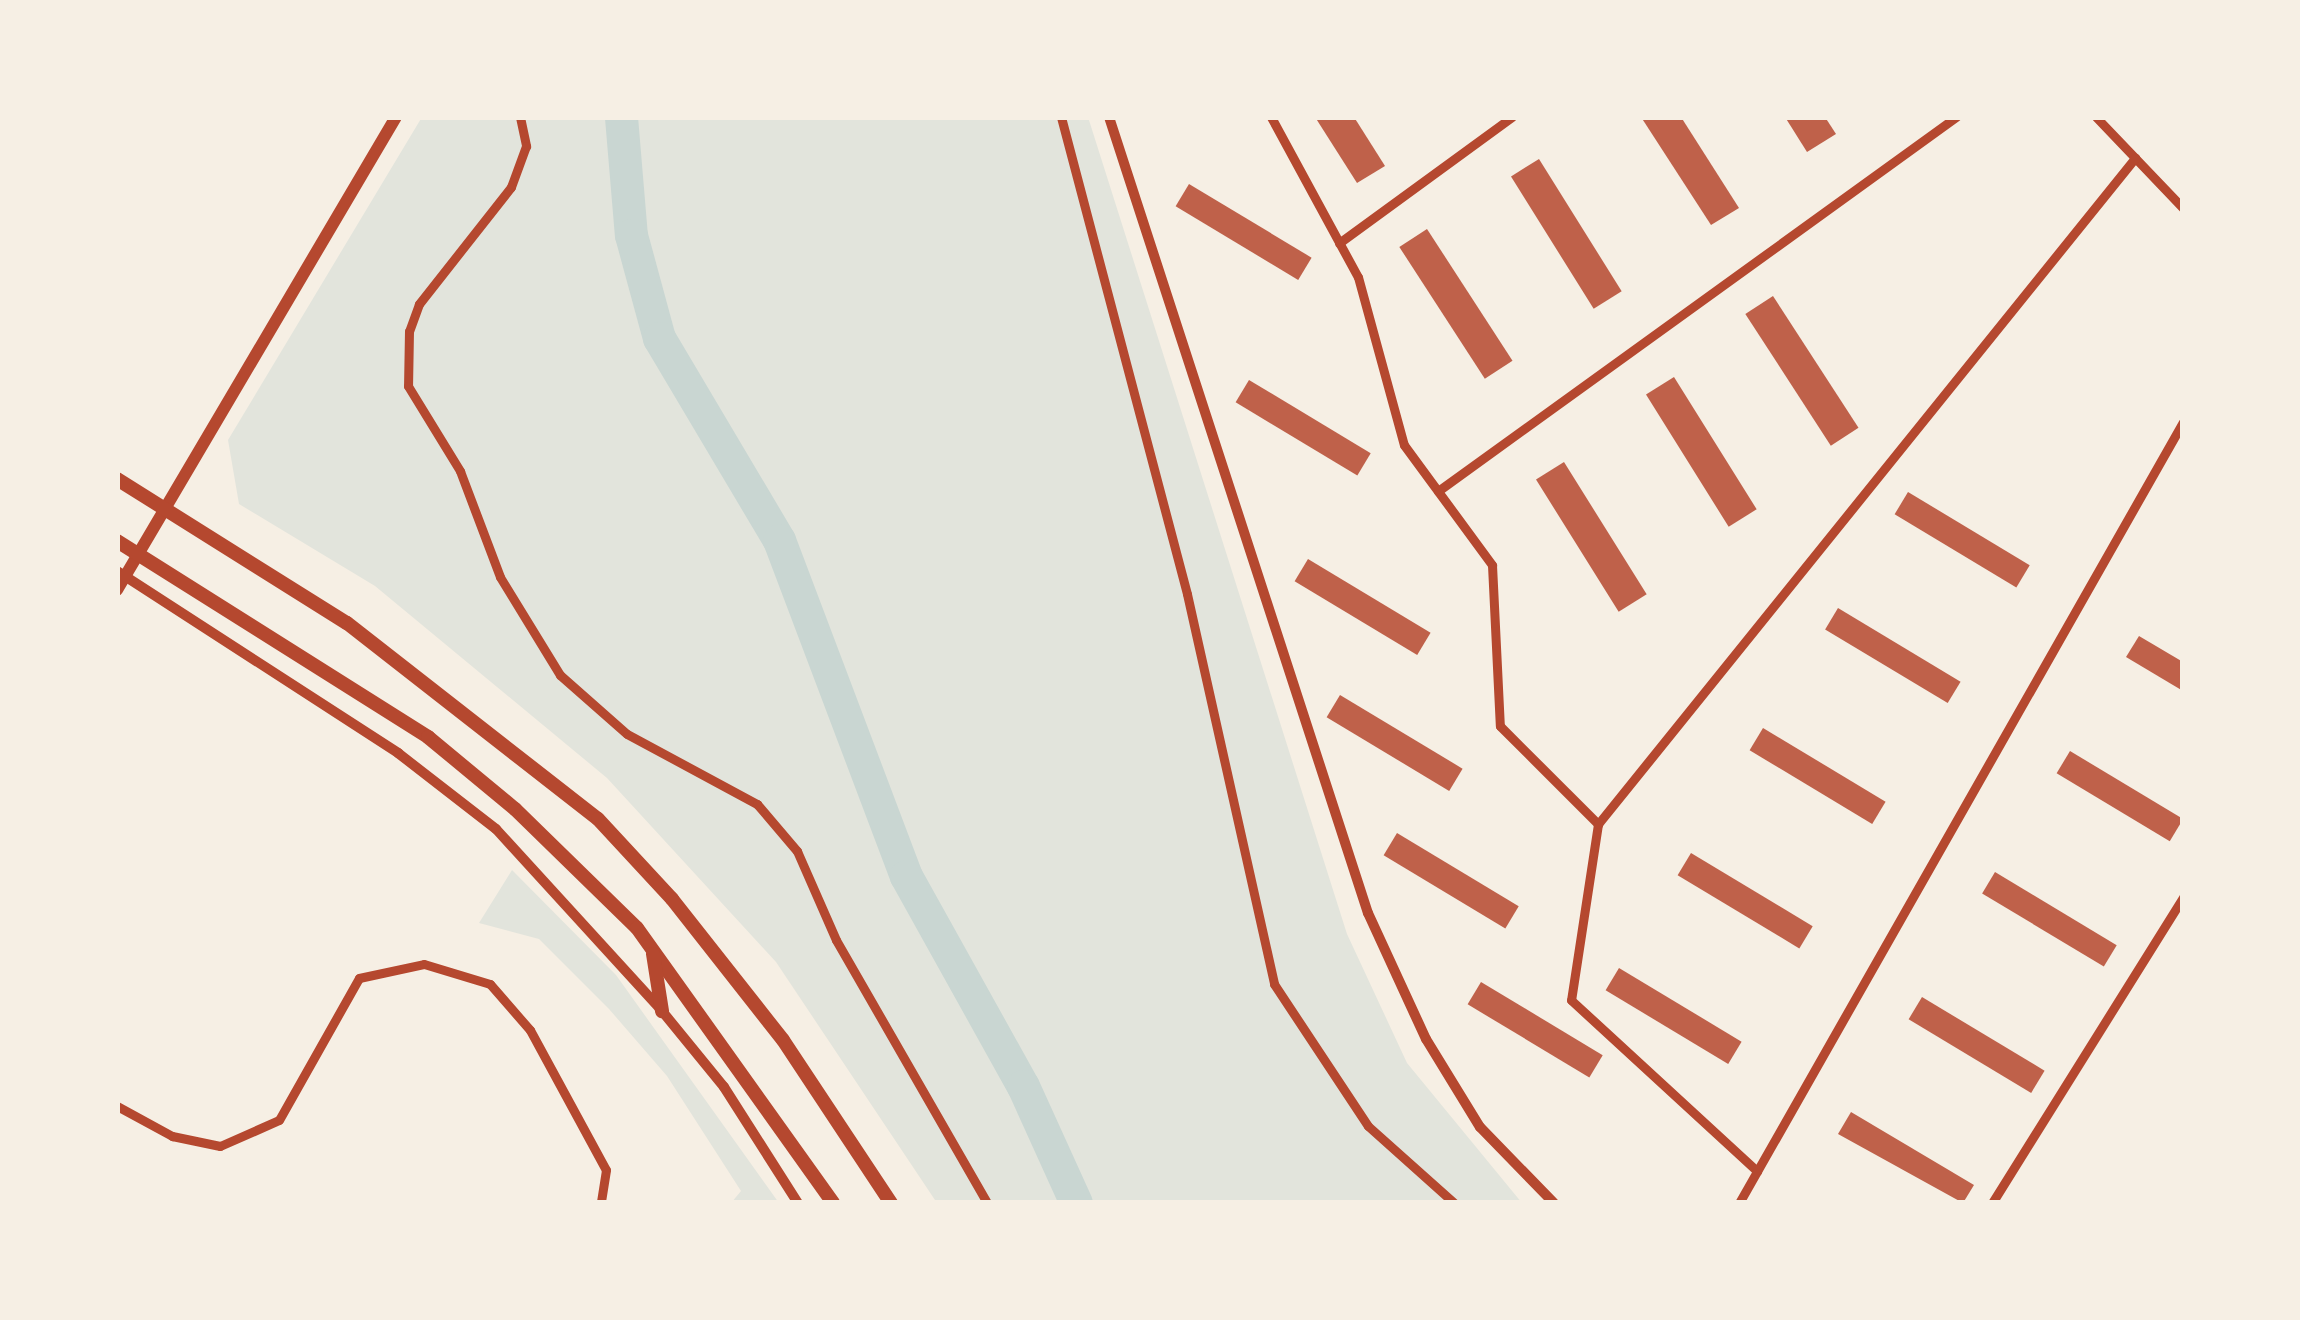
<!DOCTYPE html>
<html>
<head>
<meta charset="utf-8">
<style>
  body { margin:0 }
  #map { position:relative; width:2300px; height:1320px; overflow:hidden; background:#f6efe4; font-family:"Fira Sans Condensed",sans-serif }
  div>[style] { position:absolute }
  .green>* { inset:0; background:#e2e4dc }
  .river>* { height:33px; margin:-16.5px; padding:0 16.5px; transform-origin:16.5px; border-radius:16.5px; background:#c9d6d2 }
  .building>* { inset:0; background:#bf614a; transform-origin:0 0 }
  .minor>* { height:9px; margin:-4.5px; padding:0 4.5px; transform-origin:4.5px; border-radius:4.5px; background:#b5482f }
  .tertiary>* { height:10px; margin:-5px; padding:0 5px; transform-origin:5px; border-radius:5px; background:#b5482f }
  .secondary>* { height:12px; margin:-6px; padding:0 6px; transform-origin:6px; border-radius:6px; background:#b5482f }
  .primary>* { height:14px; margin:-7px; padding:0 7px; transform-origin:7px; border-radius:7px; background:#b5482f }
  span { translate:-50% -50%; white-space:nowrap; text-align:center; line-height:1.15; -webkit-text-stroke:10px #f6efe4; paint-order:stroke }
  .frame { position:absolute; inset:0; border:120px solid #f6efe4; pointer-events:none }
</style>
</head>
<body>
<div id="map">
  <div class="green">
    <i style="clip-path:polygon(422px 117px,1088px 117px,1347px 934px,1407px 1063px,1522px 1203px,937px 1203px,776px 962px,607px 778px,375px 586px,239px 504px,228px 440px)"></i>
    <i style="clip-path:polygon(512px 870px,616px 975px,779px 1203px,731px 1203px,741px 1191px,667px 1076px,609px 1009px,539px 939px,479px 923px)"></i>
  </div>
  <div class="river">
    <i style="left:621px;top:117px;width:118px;rotate:85.2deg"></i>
    <i style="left:631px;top:235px;width:107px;rotate:74.8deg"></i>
    <i style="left:659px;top:338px;width:235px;rotate:59.3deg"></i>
    <i style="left:779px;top:540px;width:359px;rotate:69.3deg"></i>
    <i style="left:906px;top:876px;width:240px;rotate:60.9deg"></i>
    <i style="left:1023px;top:1086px;width:128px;rotate:65.6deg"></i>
  </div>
  <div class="building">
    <i style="clip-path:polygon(1315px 117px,1354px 117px,1385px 166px,1357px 183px)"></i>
    <i style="clip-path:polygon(1641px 117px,1681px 117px,1739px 208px,1711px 225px)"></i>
    <i style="clip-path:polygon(1785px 117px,1825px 117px,1836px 134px,1807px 152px)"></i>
    <i style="left:1539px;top:159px;width:156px;height:33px;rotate:58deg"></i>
    <i style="left:1189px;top:184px;width:143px;height:26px;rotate:31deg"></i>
    <i style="left:1427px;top:229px;width:157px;height:33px;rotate:57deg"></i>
    <i style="left:1773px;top:296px;width:157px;height:33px;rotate:57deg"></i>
    <i style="left:1674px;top:377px;width:156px;height:33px;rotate:58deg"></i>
    <i style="left:1249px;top:380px;width:142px;height:26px;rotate:31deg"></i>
    <i style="left:1564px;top:462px;width:156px;height:33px;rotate:58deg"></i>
    <i style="left:1908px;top:492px;width:142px;height:26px;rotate:31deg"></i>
    <i style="left:1308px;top:559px;width:143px;height:26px;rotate:31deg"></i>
    <i style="left:1838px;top:608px;width:143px;height:25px;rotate:31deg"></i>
    <i style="clip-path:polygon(2139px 636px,2183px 662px,2183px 691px,2126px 657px)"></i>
    <i style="left:1340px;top:695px;width:143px;height:26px;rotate:31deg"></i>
    <i style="left:1763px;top:728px;width:143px;height:26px;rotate:31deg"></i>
    <i style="left:2070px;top:751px;width:132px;height:26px;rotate:31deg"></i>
    <i style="left:1397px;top:833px;width:142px;height:26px;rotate:31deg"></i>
    <i style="left:1691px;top:853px;width:142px;height:26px;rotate:31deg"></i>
    <i style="left:1995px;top:872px;width:142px;height:25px;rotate:31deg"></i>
    <i style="left:1619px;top:968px;width:143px;height:26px;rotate:31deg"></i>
    <i style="left:1481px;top:982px;width:142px;height:26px;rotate:31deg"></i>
    <i style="left:1922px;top:997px;width:143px;height:26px;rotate:31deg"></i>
    <i style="clip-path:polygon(1851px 1112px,1974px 1185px,1963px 1203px,1838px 1134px)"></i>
  </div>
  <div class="minor">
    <i style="left:520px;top:117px;width:30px;rotate:78deg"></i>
    <i style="left:526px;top:146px;width:44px;rotate:110.1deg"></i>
    <i style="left:511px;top:187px;width:149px;rotate:128.2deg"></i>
    <i style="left:419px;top:304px;width:29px;rotate:110deg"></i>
    <i style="left:409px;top:331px;width:55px;rotate:91deg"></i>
    <i style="left:408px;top:386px;width:100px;rotate:58.5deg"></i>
    <i style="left:460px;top:471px;width:113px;rotate:69.3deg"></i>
    <i style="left:500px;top:577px;width:115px;rotate:58.5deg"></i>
    <i style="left:560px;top:675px;width:89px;rotate:41.4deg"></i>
    <i style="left:627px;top:734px;width:148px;rotate:28.3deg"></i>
    <i style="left:757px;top:804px;width:62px;rotate:49.6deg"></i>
    <i style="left:797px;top:851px;width:97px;rotate:66.3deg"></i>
    <i style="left:836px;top:940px;width:303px;rotate:60.1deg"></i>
    <i style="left:1061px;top:117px;width:493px;rotate:75.2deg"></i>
    <i style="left:1187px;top:594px;width:400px;rotate:77.4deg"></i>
    <i style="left:1274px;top:984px;width:170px;rotate:56.5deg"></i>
    <i style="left:1368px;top:1126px;width:115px;rotate:41.8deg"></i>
    <i style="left:1271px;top:117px;width:182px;rotate:61.5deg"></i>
    <i style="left:1358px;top:277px;width:174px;rotate:74.7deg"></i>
    <i style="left:1404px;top:445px;width:149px;rotate:53.7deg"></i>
    <i style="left:1492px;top:565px;width:161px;rotate:87.2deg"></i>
    <i style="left:1500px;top:726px;width:139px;rotate:45deg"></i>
    <i style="left:1598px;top:824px;width:178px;rotate:98.7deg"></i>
    <i style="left:1571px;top:1000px;width:253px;rotate:42.6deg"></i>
    <i style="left:2096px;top:117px;width:126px;rotate:46.3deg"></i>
    <i style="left:1339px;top:243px;width:214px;rotate:-36.1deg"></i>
    <i style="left:1438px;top:491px;width:639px;rotate:-35.83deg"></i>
    <i style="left:1598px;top:824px;width:856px;rotate:-51.12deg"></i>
    <i style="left:117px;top:1106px;width:63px;rotate:28.6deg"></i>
    <i style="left:172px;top:1136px;width:49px;rotate:11.8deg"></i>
    <i style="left:220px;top:1146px;width:64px;rotate:-23.8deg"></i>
    <i style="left:279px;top:1120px;width:163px;rotate:-60.6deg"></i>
    <i style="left:359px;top:978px;width:66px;rotate:-12.2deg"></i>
    <i style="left:424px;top:964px;width:69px;rotate:16.9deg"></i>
    <i style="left:490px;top:984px;width:61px;rotate:49deg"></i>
    <i style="left:530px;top:1030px;width:159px;rotate:61.5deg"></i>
    <i style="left:606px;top:1170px;width:33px;rotate:99deg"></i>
    <i style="left:1739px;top:1203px;width:898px;rotate:-60.38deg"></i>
    <i style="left:1992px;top:1203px;width:361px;rotate:-58deg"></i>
  </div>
  <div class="tertiary">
    <i style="left:1109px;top:117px;width:837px;rotate:71.98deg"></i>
    <i style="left:1368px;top:913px;width:139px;rotate:65.3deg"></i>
    <i style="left:1426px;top:1039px;width:103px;rotate:58.5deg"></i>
    <i style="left:1480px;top:1127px;width:106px;rotate:45.8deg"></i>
    <i style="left:117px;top:571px;width:335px;rotate:32.9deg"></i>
    <i style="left:398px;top:753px;width:124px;rotate:37.8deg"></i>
    <i style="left:496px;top:829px;width:246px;rotate:47.6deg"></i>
    <i style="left:662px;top:1011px;width:98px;rotate:50.8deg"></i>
    <i style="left:724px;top:1087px;width:138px;rotate:57.5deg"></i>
  </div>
  <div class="secondary">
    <i style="left:117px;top:590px;width:549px;rotate:-59.47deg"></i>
  </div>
  <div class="primary">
    <i style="left:117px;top:479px;width:271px;rotate:32.1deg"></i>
    <i style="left:347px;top:623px;width:318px;rotate:38deg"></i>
    <i style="left:598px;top:819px;width:109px;rotate:47.2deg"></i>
    <i style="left:672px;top:899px;width:179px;rotate:51.8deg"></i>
    <i style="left:783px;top:1040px;width:196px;rotate:56.5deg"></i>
    <i style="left:117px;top:541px;width:368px;rotate:32.2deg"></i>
    <i style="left:428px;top:737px;width:113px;rotate:39.6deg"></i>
    <i style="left:515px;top:809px;width:170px;rotate:44.3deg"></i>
    <i style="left:637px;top:928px;width:338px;rotate:54.5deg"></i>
    <i style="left:653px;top:954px;width:58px;rotate:81deg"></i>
  </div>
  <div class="frame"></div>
</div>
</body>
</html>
